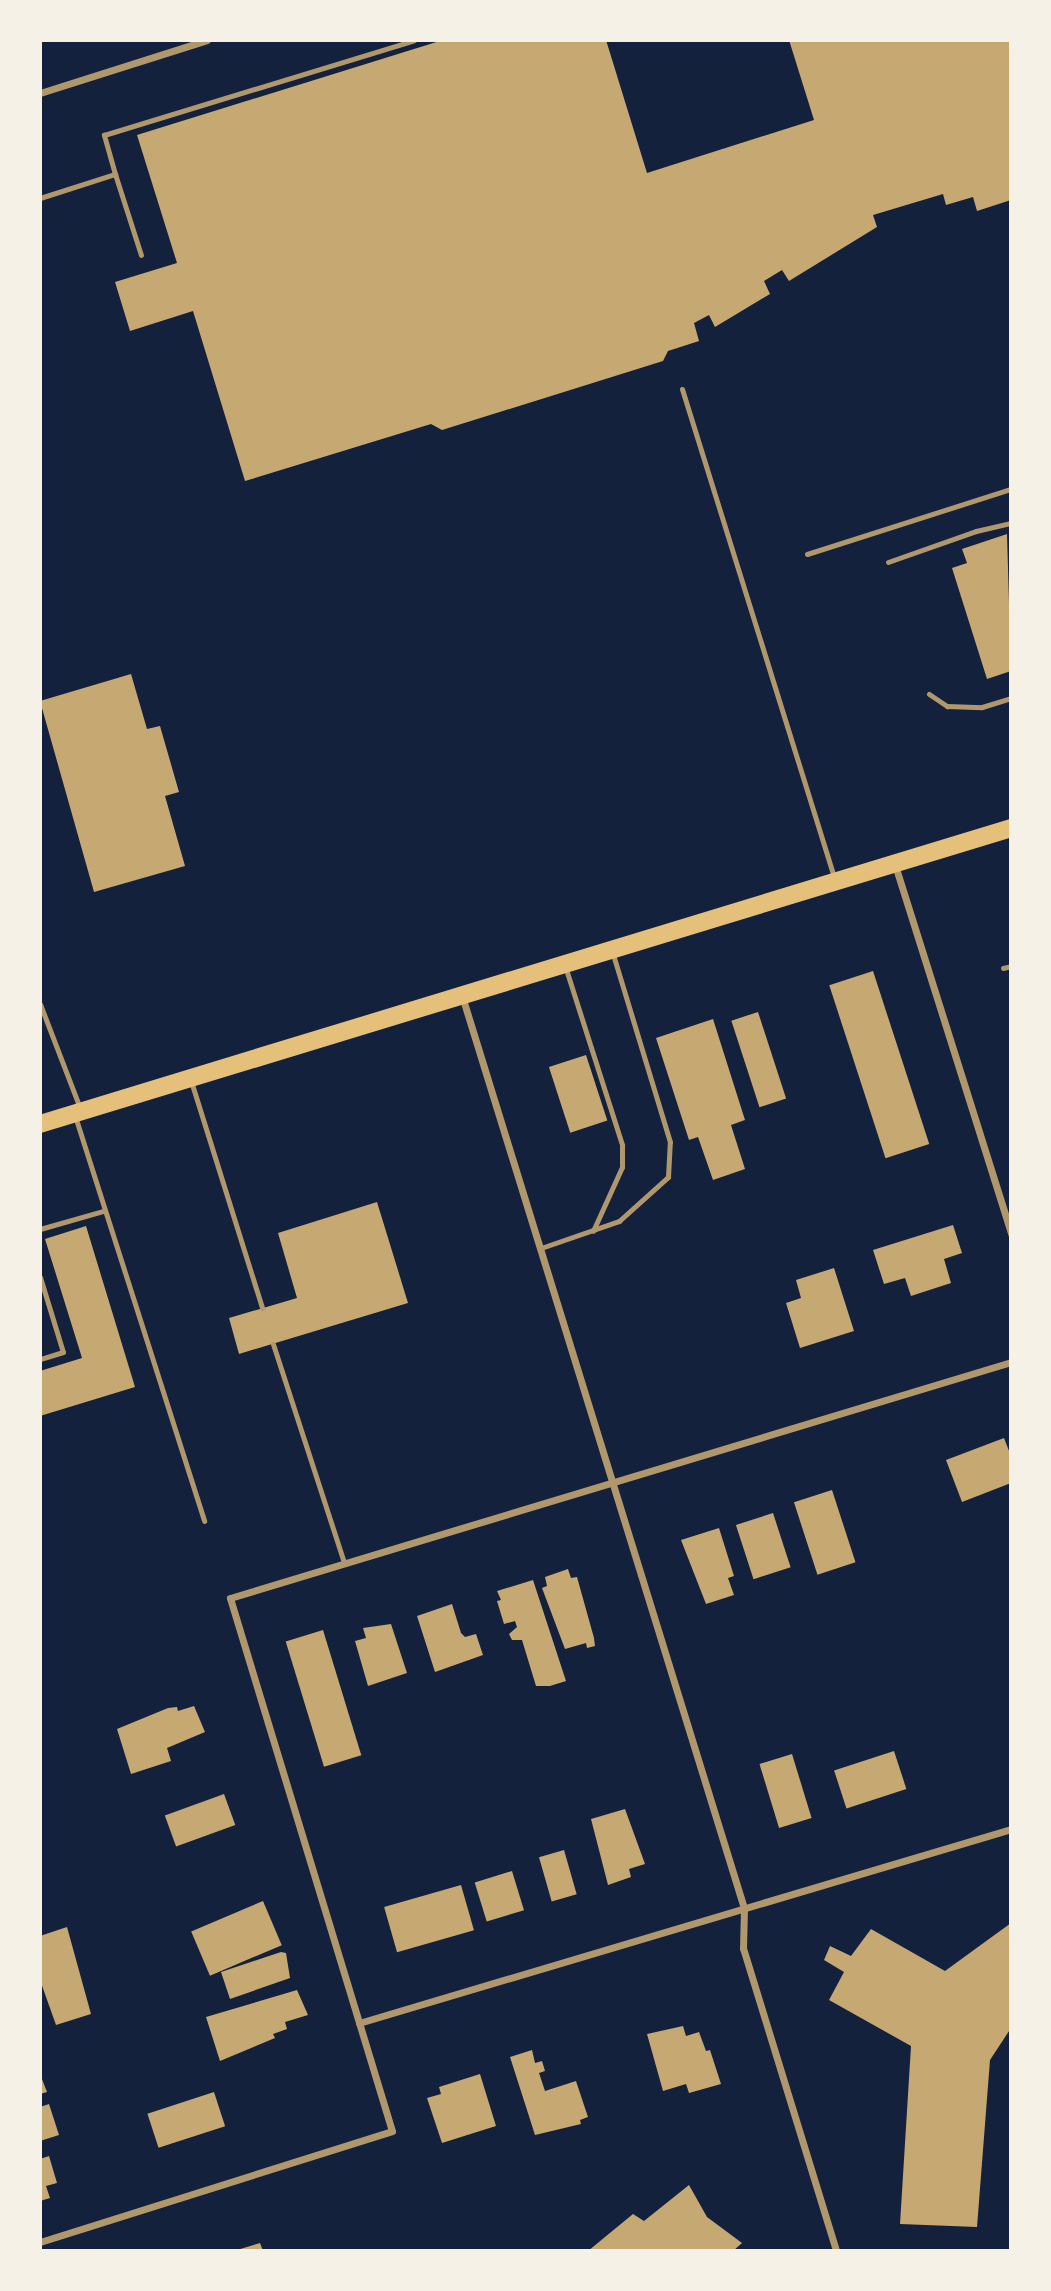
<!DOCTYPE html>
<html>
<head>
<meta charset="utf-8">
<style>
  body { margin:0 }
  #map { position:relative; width:1051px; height:2291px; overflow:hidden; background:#14213d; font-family:"PT Sans Narrow",sans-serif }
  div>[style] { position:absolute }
  .building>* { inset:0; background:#c6a872; transform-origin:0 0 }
  .service>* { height:5px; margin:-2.5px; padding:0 2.5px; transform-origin:2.5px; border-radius:2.5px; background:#b1986c }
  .minor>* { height:7px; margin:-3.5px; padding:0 3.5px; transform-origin:3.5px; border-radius:3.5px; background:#b1986c }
  .primary>* { height:18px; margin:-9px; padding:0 9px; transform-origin:9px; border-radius:9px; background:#e5c07b }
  span { translate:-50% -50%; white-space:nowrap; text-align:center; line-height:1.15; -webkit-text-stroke:5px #f6f1e7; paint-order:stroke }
  .frame { position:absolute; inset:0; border:42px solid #f6f1e7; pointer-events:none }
</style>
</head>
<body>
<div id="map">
  <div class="building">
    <i style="clip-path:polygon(443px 40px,606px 40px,647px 173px,814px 120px,789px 40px,1011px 40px,1011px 200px,977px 211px,973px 197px,946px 205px,943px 194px,873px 215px,877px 227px,789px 281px,782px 270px,764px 281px,770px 294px,715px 327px,709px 315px,694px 323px,699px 341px,668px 351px,663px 361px,442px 430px,431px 424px,245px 481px,193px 311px,130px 331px,115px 282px,177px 263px,137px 135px)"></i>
    <i style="clip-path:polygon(1007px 534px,1011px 671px,987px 679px,952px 568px,967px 563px,962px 549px)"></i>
    <i style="clip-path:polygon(131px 674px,147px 729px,160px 726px,179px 792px,165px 796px,185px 866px,94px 892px,40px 701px)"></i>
    <i style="left:873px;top:971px;width:182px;height:46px;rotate:72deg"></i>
    <i style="left:758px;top:1012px;width:91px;height:28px;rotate:72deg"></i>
    <i style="clip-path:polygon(713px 1019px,745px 1120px,731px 1125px,745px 1169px,713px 1180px,698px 1137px,689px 1140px,656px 1038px)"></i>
    <i style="left:586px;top:1055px;width:69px;height:39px;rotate:72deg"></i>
    <i style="clip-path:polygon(377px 1202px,408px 1303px,239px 1354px,229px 1318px,297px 1298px,278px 1233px)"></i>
    <i style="clip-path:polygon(953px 1225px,962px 1253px,944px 1259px,951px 1283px,911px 1296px,905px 1278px,884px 1284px,873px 1250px)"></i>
    <i style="clip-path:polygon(86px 1226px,135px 1387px,40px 1416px,40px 1371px,82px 1358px,45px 1239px)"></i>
    <i style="clip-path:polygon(834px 1268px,854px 1331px,800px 1348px,786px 1303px,801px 1298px,796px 1280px)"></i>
    <i style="clip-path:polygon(1004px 1438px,1011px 1456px,1011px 1483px,962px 1502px,946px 1460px)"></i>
    <i style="left:832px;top:1490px;width:76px;height:40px;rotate:72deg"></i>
    <i style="left:773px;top:1513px;width:57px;height:39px;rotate:72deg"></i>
    <i style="clip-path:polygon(719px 1528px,734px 1576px,728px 1578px,734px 1595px,706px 1604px,681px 1540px)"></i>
    <i style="clip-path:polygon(568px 1569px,571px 1578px,577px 1577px,594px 1638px,595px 1646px,587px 1648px,586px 1643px,565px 1649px,542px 1588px,547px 1586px,545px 1577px)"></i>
    <i style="clip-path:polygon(533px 1580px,566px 1681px,550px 1686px,536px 1686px,522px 1640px,512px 1640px,509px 1634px,517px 1627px,515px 1621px,504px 1624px,497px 1601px,501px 1600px,497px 1591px)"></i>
    <i style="clip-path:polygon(452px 1604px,461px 1633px,465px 1637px,476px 1634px,483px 1655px,435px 1672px,417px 1616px)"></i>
    <i style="clip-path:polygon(391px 1624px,407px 1673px,368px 1686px,355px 1641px,366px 1638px,363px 1628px)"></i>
    <i style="left:323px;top:1630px;width:131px;height:39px;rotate:73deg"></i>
    <i style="clip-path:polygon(194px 1706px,205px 1732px,167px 1748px,171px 1761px,131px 1774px,117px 1729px,168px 1708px,177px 1707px,178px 1711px)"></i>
    <i style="left:894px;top:1751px;width:40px;height:63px;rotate:72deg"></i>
    <i style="left:792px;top:1754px;width:67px;height:34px;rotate:73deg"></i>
    <i style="left:224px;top:1794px;width:33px;height:63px;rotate:70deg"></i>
    <i style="clip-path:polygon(625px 1809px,645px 1864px,629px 1869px,631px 1877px,608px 1885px,591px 1819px)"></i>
    <i style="left:564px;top:1850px;width:46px;height:26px;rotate:74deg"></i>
    <i style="left:512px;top:1871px;width:41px;height:39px;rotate:73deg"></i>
    <i style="left:461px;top:1885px;width:47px;height:80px;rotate:74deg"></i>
    <i style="left:263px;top:1901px;width:48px;height:78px;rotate:67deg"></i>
    <i style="clip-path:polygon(1011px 1923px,1011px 2028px,990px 2060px,977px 2227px,900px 2224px,911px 2046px,829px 2000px,844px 1972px,824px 1960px,830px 1946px,851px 1956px,871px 1929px,945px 1971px)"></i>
    <i style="clip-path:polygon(67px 1927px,91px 2014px,56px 2025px,40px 1980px,40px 1936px)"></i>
    <i style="clip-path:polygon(281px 1952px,286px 1953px,290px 1978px,230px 1999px,221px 1972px)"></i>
    <i style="clip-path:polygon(297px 1990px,308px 2015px,285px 2022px,287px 2029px,273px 2034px,275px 2038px,220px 2061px,206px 2017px)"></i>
    <i style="clip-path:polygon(683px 2026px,686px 2036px,699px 2032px,706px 2051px,710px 2050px,721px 2084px,689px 2093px,686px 2084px,663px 2091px,647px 2034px)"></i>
    <i style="clip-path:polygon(532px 2050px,535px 2063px,542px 2061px,545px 2071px,539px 2073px,545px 2091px,576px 2081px,588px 2117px,580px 2120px,581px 2124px,535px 2135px,510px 2057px)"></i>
    <i style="clip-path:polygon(40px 2074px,47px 2092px,40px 2094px)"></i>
    <i style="clip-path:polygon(480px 2074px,496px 2126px,442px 2143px,427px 2098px,441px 2094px,439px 2087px)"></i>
    <i style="left:214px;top:2092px;width:36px;height:70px;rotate:72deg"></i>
    <i style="clip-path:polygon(49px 2104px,59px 2135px,40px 2141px,40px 2107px)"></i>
    <i style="clip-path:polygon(49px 2156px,57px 2183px,46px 2186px,50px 2198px,40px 2201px,40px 2159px)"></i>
    <i style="clip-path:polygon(689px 2185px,707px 2217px,742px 2243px,733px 2251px,588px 2251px,633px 2214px,644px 2221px)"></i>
    <i style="clip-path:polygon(260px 2243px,263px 2251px,237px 2251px,237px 2250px)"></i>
  </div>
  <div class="service">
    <i style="left:115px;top:174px;width:85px;rotate:72.2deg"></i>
    <i style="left:40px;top:198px;width:79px;rotate:-17.7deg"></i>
    <i style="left:115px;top:174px;width:41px;rotate:-105.8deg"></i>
    <i style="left:104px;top:135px;width:324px;rotate:-17deg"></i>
    <i style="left:682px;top:389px;width:511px;rotate:72.7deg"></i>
    <i style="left:807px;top:554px;width:214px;rotate:-17.7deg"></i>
    <i style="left:888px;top:562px;width:93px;rotate:-19.4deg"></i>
    <i style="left:976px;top:531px;width:36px;rotate:-13deg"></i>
    <i style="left:929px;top:694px;width:22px;rotate:34deg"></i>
    <i style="left:947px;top:706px;width:35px;rotate:2deg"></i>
    <i style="left:982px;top:707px;width:30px;rotate:-17deg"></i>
    <i style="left:565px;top:966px;width:188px;rotate:72.3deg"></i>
    <i style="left:622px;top:1145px;width:22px;rotate:90deg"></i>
    <i style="left:622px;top:1167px;width:70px;rotate:114.4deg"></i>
    <i style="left:1003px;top:968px;width:8px;rotate:-14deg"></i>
    <i style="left:40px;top:1004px;width:111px;rotate:69deg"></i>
    <i style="left:191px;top:1081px;width:238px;rotate:72.6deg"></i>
    <i style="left:75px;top:1116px;width:425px;rotate:72.3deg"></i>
    <i style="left:40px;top:1229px;width:66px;rotate:-15.9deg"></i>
    <i style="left:541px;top:1248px;width:83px;rotate:-19.1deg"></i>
    <i style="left:619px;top:1221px;width:66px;rotate:-41.9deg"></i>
    <i style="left:668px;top:1177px;width:35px;rotate:-87deg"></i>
    <i style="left:670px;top:1142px;width:200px;rotate:-106.9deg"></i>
    <i style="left:40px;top:1277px;width:78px;rotate:73deg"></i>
    <i style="left:63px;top:1352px;width:24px;rotate:163deg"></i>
    <i style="left:273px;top:1344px;width:230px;rotate:72deg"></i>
  </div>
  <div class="minor">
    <i style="left:40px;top:93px;width:175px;rotate:-17.6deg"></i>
    <i style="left:895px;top:865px;width:387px;rotate:72.5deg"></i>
    <i style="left:462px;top:996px;width:955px;rotate:72.82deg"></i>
    <i style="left:744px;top:1908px;width:40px;rotate:91.4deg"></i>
    <i style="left:743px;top:1948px;width:317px;rotate:72.9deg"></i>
    <i style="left:359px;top:2023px;width:680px;rotate:-16.57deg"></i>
    <i style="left:40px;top:2242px;width:369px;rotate:-17.5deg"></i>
    <i style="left:392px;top:2131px;width:557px;rotate:-106.91deg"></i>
    <i style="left:230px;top:1598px;width:816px;rotate:-16.81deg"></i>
  </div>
  <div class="primary">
    <i style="left:40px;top:1124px;width:1015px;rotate:-16.95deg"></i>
  </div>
  <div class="frame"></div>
</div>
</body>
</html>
